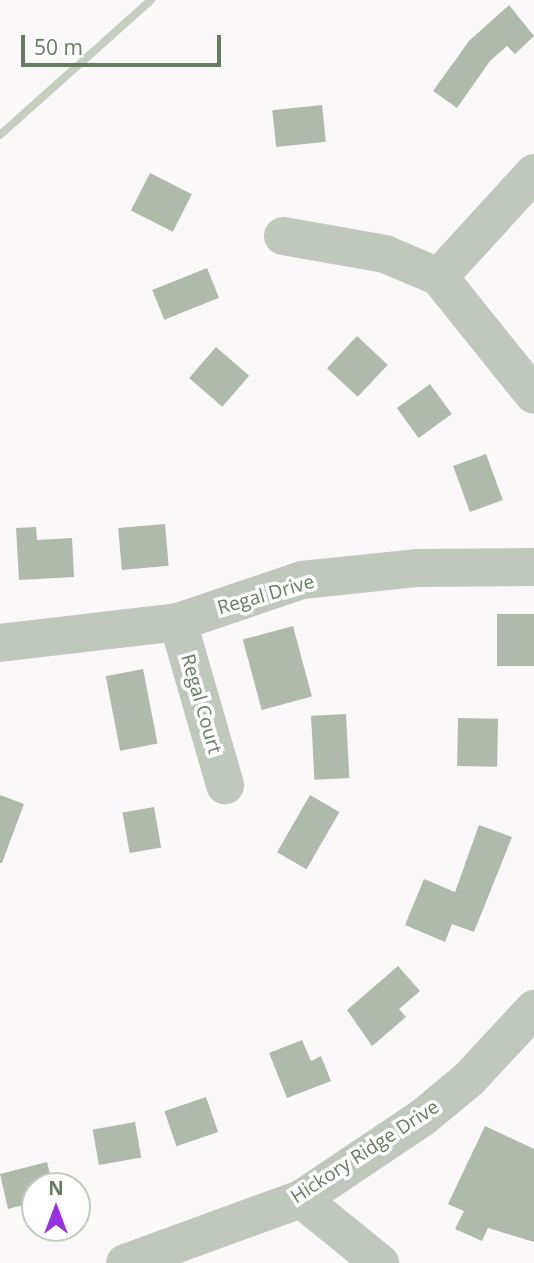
<!DOCTYPE html>
<html>
<head>
<meta charset="utf-8">
<style>
  body { margin:0 }
  #map { position:relative; width:534px; height:1263px; overflow:hidden; background:#faf8f9; font-family:"Open Sans",sans-serif }
  div>[style] { position:absolute }
  .stream>* { height:8px; margin:-4px; padding:0 4px; transform-origin:4px; border-radius:4px; background:#c5cec0 }
  .building>* { inset:0; background:#b0baac; transform-origin:0 0 }
  .minor>* { height:38px; margin:-19px; padding:0 19px; transform-origin:19px; border-radius:19px; background:#c0c8be }
  span { translate:-50% -50%; white-space:nowrap; text-align:center; line-height:1.15; -webkit-text-stroke:7px #fff; paint-order:stroke }
  .street-label { font-size:19px; color:#667c60 }
  .north { position:absolute; left:21px; top:1172px; width:70px; height:70px; box-sizing:border-box; background:#fff; border:2px solid #c2cbbf; border-radius:50%; rotate:0deg; font-size:19px; font-weight:700; line-height:28px; text-align:center; color:#667c60 }
  .north::after { content:''; display:block; margin:auto; width:24px; height:32px; background:#9731e1; clip-path:polygon(50% 0,100% 100%,50% 72%,0 100%) }
  .scale { position:absolute; left:21px; top:35px; width:200px; height:32px; box-sizing:border-box; border:4px solid #667c60; border-top:0; padding-left:9px; font-size:21px; line-height:24px; white-space:nowrap; color:#667c60; -webkit-text-stroke:5px #fff; paint-order:stroke }
</style>
</head>
<body>
<div id="map">
  <div class="stream">
    <i style="left:0;top:135px;width:203px;rotate:-41.8deg"></i>
  </div>
  <div class="building">
    <i style="clip-path:polygon(509px 5px,534px 36px,515px 54px,507px 46px,490px 61px,457px 108px,433px 91px,469px 41px)"></i>
    <i style="left:322px;top:105px;width:37px;height:50px;rotate:84deg"></i>
    <i style="left:150px;top:173px;width:47px;height:42px;rotate:27deg"></i>
    <i style="left:207px;top:268px;width:32px;height:59px;rotate:68deg"></i>
    <i style="left:357px;top:336px;width:42px;height:44px;rotate:43deg"></i>
    <i style="left:216px;top:347px;width:44px;height:41px;rotate:41deg"></i>
    <i style="left:430px;top:384px;width:37px;height:41px;rotate:54deg"></i>
    <i style="left:486px;top:454px;width:49px;height:35px;rotate:70deg"></i>
    <i style="left:165px;top:524px;width:42px;height:47px;rotate:85deg"></i>
    <i style="clip-path:polygon(36px 527px,37px 540px,72px 538px,74px 577px,19px 580px,16px 528px)"></i>
    <i style="left:534px;top:614px;width:52px;height:37px;rotate:90deg"></i>
    <i style="left:293px;top:626px;width:73px;height:52px;rotate:75deg"></i>
    <i style="left:143px;top:669px;width:76px;height:38px;rotate:79deg"></i>
    <i style="left:346px;top:714px;width:64px;height:35px;rotate:87deg"></i>
    <i style="left:458px;top:718px;width:40px;height:48px;rotate:1deg"></i>
    <i style="clip-path:polygon(0 795px,24px 804px,2px 863px,0 863px)"></i>
    <i style="left:310px;top:795px;width:34px;height:66px;rotate:30deg"></i>
    <i style="left:154px;top:807px;width:41px;height:32px;rotate:80deg"></i>
    <i style="clip-path:polygon(479px 825px,512px 837px,474px 932px,452px 924px,445px 942px,405px 925px,424px 879px,455px 892px)"></i>
    <i style="clip-path:polygon(398px 966px,420px 991px,399px 1009px,406px 1017px,372px 1046px,347px 1010px)"></i>
    <i style="clip-path:polygon(302px 1040px,311px 1061px,321px 1056px,331px 1081px,287px 1098px,269px 1053px)"></i>
    <i style="left:206px;top:1097px;width:37px;height:44px;rotate:71deg"></i>
    <i style="left:135px;top:1122px;width:36px;height:43px;rotate:80deg"></i>
    <i style="clip-path:polygon(485px 1126px,534px 1149px,534px 1242px,488px 1228px,482px 1241px,455px 1229px,464px 1211px,448px 1204px)"></i>
    <i style="clip-path:polygon(47px 1162px,53px 1186px,35px 1186px,35px 1202px,8px 1209px,0 1174px)"></i>
  </div>
  <div class="minor">
    <i style="left:283px;top:236px;width:104px;rotate:10deg"></i>
    <i style="left:385px;top:254px;width:59px;rotate:23.1deg"></i>
    <i style="left:439px;top:277px;width:151px;rotate:51.2deg"></i>
    <i style="left:439px;top:277px;width:141px;rotate:-47.6deg"></i>
    <i style="left:178px;top:622px;width:170px;rotate:73.9deg"></i>
    <i style="left:0;top:643px;width:179px;rotate:-6.7deg"></i>
    <i style="left:178px;top:622px;width:131px;rotate:-18.7deg"></i>
    <i style="left:302px;top:580px;width:117px;rotate:-5.9deg"></i>
    <i style="left:418px;top:568px;width:116px;rotate:-0.5deg"></i>
    <i style="left:301px;top:1199px;width:102px;rotate:39deg"></i>
    <i style="left:125px;top:1263px;width:187px;rotate:-20deg"></i>
    <i style="left:301px;top:1199px;width:146px;rotate:-33.8deg"></i>
    <i style="left:422px;top:1118px;width:61px;rotate:-39.7deg"></i>
    <i style="left:469px;top:1079px;width:96px;rotate:-47.1deg"></i>
  </div>
  <div class="street-label">
    <span style="left:266px;top:595px;rotate:-16deg">Regal Drive</span>
    <span style="left:201px;top:704px;rotate:74deg">Regal Court</span>
    <span style="left:365px;top:1152px;rotate:-33deg">Hickory Ridge Drive</span>
  </div>
  <div class="north">N</div>
  <div class="scale">50 m</div>
</div>
</body>
</html>
